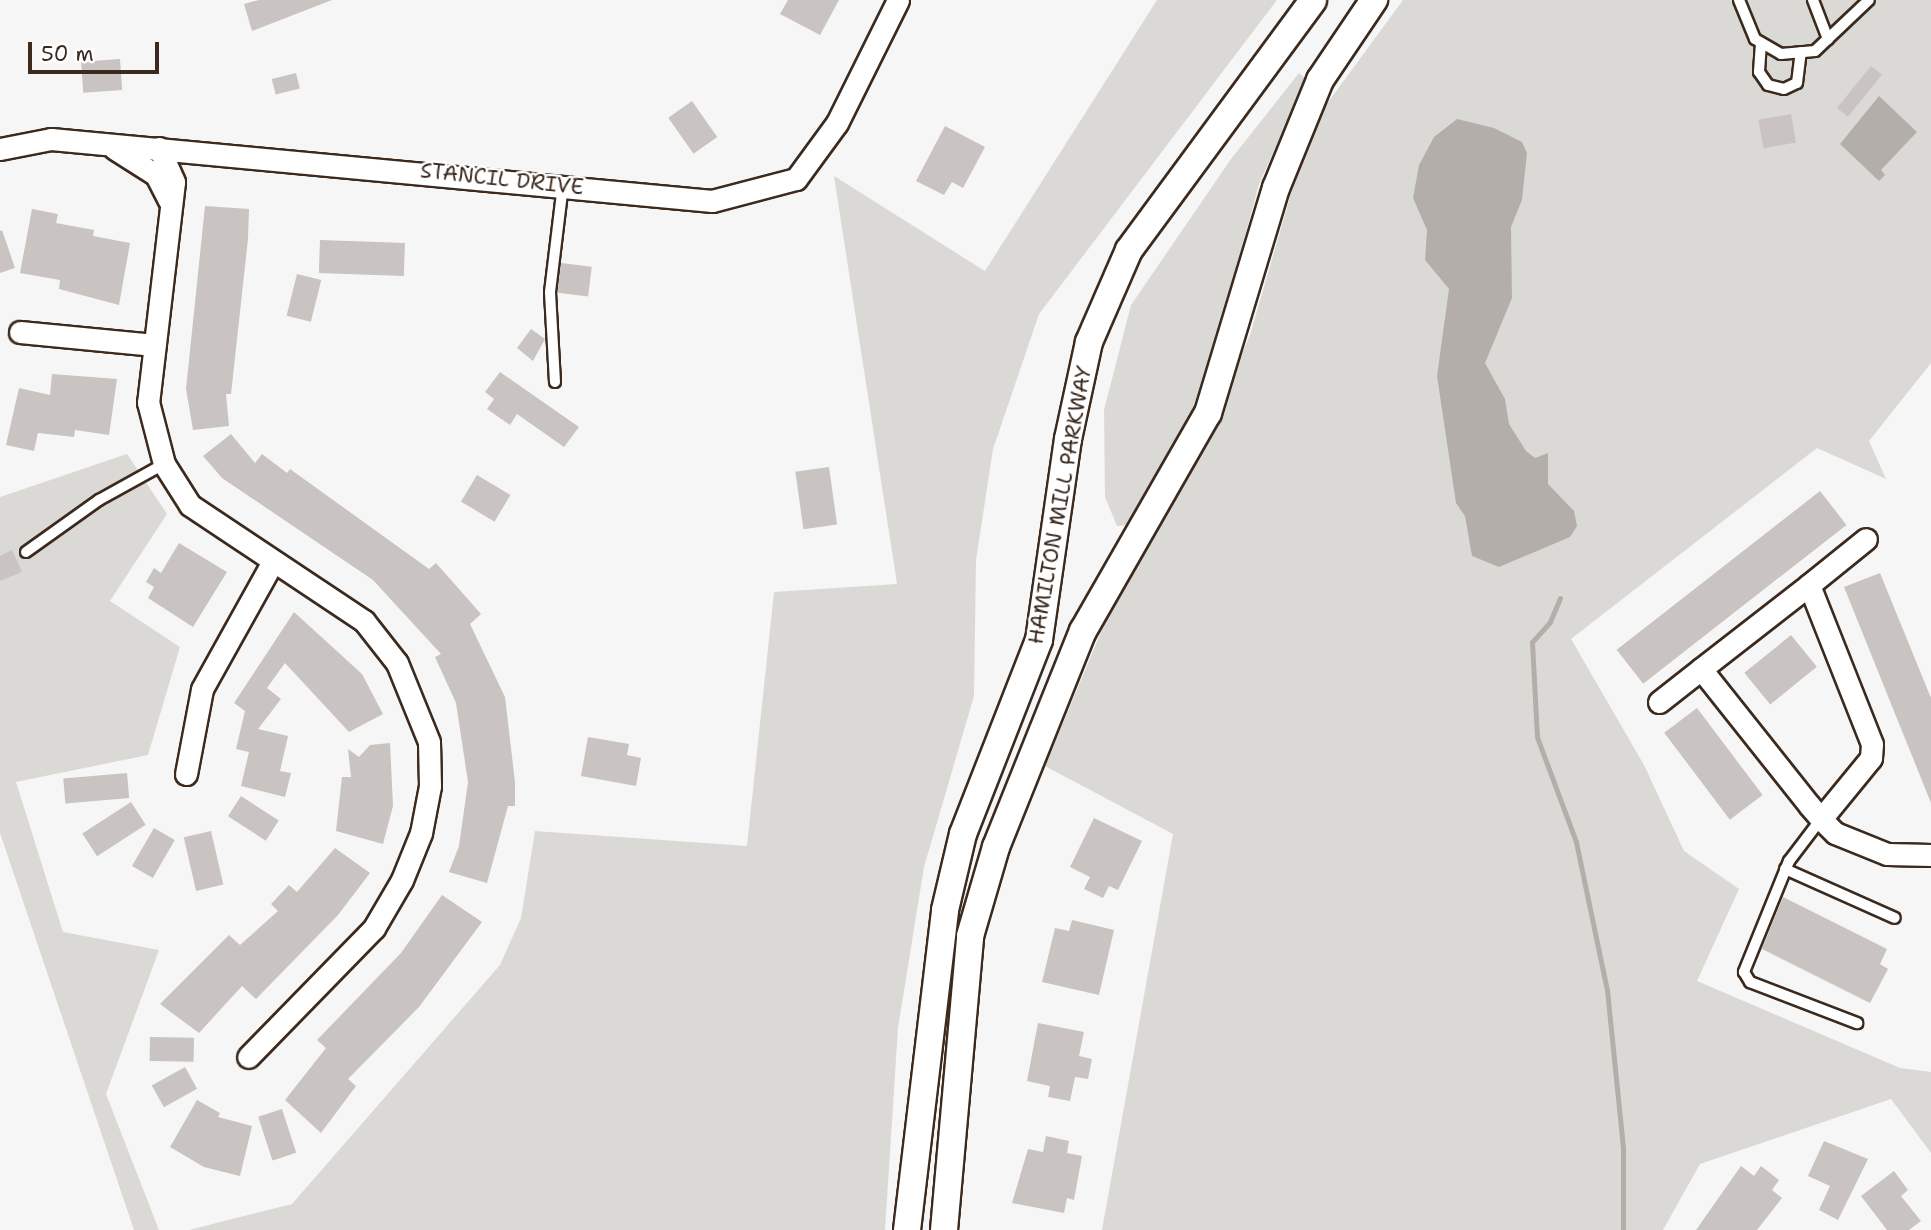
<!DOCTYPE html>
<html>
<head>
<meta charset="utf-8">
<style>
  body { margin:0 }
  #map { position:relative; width:1931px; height:1230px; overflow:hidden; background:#f7f6f6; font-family:"Shantell Sans",sans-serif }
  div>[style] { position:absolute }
  .green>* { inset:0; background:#dbd9d6 }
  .water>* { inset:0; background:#b4aeaa }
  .stream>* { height:5px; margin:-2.5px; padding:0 2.5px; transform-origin:2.5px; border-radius:2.5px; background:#b4aeaa }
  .building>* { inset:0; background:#c9c3c1; transform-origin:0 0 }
  .roads { filter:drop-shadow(2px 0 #3b2a1e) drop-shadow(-2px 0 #3b2a1e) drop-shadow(0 2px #3b2a1e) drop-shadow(0 -2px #3b2a1e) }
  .service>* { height:10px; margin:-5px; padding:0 5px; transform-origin:5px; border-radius:5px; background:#fff }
  .minor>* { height:21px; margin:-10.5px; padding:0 10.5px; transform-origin:10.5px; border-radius:10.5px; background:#fff }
  .tertiary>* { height:26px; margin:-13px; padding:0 13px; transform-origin:13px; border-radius:13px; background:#fff }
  span { translate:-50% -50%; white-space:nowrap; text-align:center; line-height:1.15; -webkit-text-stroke:5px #fff; paint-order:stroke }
  .street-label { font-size:21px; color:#3b2a1e }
  .scale { position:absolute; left:28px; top:42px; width:131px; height:32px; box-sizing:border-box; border:4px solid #3b2a1e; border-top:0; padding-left:9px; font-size:21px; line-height:24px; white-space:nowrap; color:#3b2a1e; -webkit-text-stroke:5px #fff; paint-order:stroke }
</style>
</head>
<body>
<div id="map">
  <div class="green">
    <i style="clip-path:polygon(1157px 0,1277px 0,1039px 314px,993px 449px,976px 560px,974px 696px,924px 867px,898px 1028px,885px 1230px,189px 1230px,292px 1204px,500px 965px,521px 918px,535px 831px,747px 846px,774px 592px,897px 584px,834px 176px,985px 271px)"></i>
    <i style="clip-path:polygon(1403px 0,1931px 0,1931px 363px,1869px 441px,1886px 479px,1817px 448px,1571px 639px,1644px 765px,1684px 851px,1739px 889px,1697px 981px,1900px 1068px,1931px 1072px,1931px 1153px,1891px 1099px,1700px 1164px,1663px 1230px,1102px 1230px,1173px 834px,1045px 766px,1112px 606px,1192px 470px,1250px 335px,1297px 173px,1326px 105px)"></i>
    <i style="clip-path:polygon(1299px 73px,1306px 79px,1259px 184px,1211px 362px,1191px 412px,1126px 525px,1117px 526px,1105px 497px,1104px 410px,1131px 305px,1231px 159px)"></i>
    <i style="clip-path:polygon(127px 454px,167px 514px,110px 601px,180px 647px,148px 755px,16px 782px,63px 932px,159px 950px,106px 1094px,159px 1230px,134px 1230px,0 833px,0 497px)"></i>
  </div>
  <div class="water">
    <i style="clip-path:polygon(1879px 96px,1917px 132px,1881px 170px,1885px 175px,1879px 181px,1840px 144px)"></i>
    <i style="clip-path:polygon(1457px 119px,1494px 128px,1522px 142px,1527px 153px,1522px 200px,1511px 227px,1512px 298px,1485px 363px,1505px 399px,1509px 424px,1526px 451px,1535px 458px,1548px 453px,1548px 484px,1574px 511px,1577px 526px,1570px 537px,1499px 567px,1472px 556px,1465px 516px,1456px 503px,1437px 376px,1449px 289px,1425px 260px,1427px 230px,1413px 198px,1419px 165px,1434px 137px)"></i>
  </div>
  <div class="stream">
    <i style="left:1560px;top:598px;width:26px;rotate:113deg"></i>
    <i style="left:1550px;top:622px;width:27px;rotate:132deg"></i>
    <i style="left:1532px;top:642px;width:95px;rotate:87deg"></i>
    <i style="left:1537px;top:737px;width:112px;rotate:69.6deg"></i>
    <i style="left:1576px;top:842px;width:151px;rotate:78.2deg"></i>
    <i style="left:1607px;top:990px;width:159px;rotate:84.2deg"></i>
    <i style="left:1623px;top:1148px;width:82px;rotate:90deg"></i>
  </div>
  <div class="building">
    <i style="clip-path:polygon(259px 0,332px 0,252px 31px,244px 4px)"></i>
    <i style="clip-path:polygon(788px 0,839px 0,820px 35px,780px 14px)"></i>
    <i style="left:120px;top:59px;width:31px;height:39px;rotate:86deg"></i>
    <i style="left:1871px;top:66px;width:14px;height:54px;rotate:39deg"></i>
    <i style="left:296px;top:73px;width:16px;height:25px;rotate:76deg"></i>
    <i style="left:692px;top:101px;width:44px;height:29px;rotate:55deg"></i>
    <i style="left:1791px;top:114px;width:29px;height:33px;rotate:80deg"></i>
    <i style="clip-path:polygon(945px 126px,985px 147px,963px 188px,952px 182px,944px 195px,916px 181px)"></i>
    <i style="clip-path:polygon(205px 206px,249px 209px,248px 239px,231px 394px,226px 394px,229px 426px,193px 430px,186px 389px)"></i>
    <i style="clip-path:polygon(32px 209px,58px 214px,56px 223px,94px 230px,93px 236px,130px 243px,119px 305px,59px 289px,60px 280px,20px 273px)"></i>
    <i style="clip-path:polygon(2px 230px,15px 268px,0 273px,0 231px)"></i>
    <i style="left:320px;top:240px;width:85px;height:33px;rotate:2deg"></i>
    <i style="left:561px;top:263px;width:31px;height:30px;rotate:7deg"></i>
    <i style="left:297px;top:274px;width:25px;height:43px;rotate:14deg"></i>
    <i style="clip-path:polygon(531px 329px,545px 339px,533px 361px,517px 348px)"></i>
    <i style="clip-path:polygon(500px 372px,579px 427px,564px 447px,517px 414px,510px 425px,487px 409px,494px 399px,485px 392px)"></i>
    <i style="clip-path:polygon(52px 374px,117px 379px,109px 435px,75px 430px,74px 437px,38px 433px,34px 451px,6px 445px,19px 388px,50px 395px)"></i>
    <i style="clip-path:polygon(231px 434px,255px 463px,262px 454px,287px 473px,290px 469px,429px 569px,436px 563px,481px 614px,470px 624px,505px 697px,515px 782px,515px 806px,508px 806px,487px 883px,449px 872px,459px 846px,468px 782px,456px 703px,435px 657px,441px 654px,373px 580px,222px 478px,203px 456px)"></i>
    <i style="left:829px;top:467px;width:58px;height:34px;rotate:82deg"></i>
    <i style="left:477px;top:475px;width:39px;height:31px;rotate:31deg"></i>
    <i style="left:1820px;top:491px;width:43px;height:258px;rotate:52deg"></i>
    <i style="clip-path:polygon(179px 543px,227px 572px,193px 627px,148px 598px,154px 587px,146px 582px,154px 568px,161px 573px)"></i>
    <i style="clip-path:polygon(12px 550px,22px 572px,0 581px,0 556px)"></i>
    <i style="clip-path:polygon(1880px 573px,1931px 698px,1931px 803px,1844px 587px)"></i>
    <i style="clip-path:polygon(294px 612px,362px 674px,383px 714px,349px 732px,285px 663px,267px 688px,281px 699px,258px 729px,288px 736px,280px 771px,291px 773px,285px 797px,241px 786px,249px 752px,236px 749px,245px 711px,234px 703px)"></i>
    <i style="left:1791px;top:635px;width:41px;height:60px;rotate:51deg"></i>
    <i style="left:1697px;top:708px;width:109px;height:41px;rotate:53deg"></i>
    <i style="clip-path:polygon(588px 737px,629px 744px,627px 755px,641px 758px,636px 786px,581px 776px)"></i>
    <i style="clip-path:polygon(390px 743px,393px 806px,383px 844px,336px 831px,342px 777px,351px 777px,348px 749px,359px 757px,370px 745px)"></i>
    <i style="left:127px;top:773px;width:25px;height:64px;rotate:85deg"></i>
    <i style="left:241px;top:796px;width:45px;height:24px;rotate:33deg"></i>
    <i style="left:131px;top:802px;width:27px;height:58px;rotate:57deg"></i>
    <i style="clip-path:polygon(1094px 818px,1142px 841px,1118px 890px,1109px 886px,1103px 898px,1084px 889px,1090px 877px,1070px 867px)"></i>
    <i style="left:154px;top:828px;width:24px;height:44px;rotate:30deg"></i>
    <i style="left:211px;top:831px;width:55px;height:28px;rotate:77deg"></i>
    <i style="clip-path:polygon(335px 848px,370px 873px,338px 915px,256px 999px,242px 986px,199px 1033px,160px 1004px,229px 935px,240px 945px,278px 911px,271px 904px,289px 885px,297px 892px)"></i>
    <i style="clip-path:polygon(442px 895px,482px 922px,419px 1007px,348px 1079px,356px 1086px,321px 1133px,285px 1100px,326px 1048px,317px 1040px,401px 953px)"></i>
    <i style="clip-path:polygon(1783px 897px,1887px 949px,1880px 964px,1888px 969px,1870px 1003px,1762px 949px)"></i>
    <i style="clip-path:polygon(1072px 920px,1114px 930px,1099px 995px,1042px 982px,1055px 928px,1069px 931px)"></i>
    <i style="clip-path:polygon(1038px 1023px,1084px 1032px,1079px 1056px,1092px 1059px,1088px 1079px,1075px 1077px,1070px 1101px,1048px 1097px,1050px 1086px,1027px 1081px)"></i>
    <i style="left:150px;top:1037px;width:44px;height:24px;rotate:1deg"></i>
    <i style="left:185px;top:1067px;width:25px;height:38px;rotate:61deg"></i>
    <i style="clip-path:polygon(197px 1100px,220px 1113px,218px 1117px,252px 1126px,240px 1176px,204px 1167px,170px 1147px)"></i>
    <i style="left:282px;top:1109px;width:46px;height:25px;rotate:72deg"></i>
    <i style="clip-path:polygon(1046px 1136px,1069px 1141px,1067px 1153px,1082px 1156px,1074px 1200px,1067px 1198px,1064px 1213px,1012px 1203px,1028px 1149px,1043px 1152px)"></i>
    <i style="clip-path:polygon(1824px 1141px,1868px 1159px,1838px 1220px,1819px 1210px,1830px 1186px,1808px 1176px)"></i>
    <i style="clip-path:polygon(1741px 1166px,1754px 1176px,1761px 1166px,1779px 1180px,1772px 1190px,1782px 1198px,1757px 1230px,1696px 1230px)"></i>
    <i style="clip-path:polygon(1894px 1171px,1908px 1190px,1901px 1196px,1921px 1221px,1909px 1230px,1887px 1230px,1861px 1196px)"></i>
  </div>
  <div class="roads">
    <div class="service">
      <i style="left:1739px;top:0;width:42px;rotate:67.7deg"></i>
      <i style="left:1755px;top:39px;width:30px;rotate:30deg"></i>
      <i style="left:1781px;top:54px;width:34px;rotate:-5deg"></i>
      <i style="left:1815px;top:51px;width:74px;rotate:-43.4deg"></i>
      <i style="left:1813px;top:0;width:42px;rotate:69deg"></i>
      <i style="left:1761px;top:43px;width:29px;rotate:94deg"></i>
      <i style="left:1759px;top:72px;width:16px;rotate:55deg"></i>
      <i style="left:1768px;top:85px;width:16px;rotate:14deg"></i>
      <i style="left:1784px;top:89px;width:14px;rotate:-25deg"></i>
      <i style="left:1797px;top:83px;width:31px;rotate:-83deg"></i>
      <i style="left:555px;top:382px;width:90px;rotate:-93.2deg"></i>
      <i style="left:550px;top:292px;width:108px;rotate:-83.1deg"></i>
      <i style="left:26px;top:552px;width:90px;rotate:-35.5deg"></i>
      <i style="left:99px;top:500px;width:74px;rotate:-29deg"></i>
      <i style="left:1821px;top:819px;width:53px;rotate:127.3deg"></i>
      <i style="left:1789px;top:861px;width:120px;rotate:112.1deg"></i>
      <i style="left:1744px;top:972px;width:12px;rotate:59deg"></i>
      <i style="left:1750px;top:982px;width:115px;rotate:21deg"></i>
      <i style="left:1785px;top:869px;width:120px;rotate:24deg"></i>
    </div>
    <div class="minor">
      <i style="left:159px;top:148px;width:37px;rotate:66deg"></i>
      <i style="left:174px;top:182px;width:222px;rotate:96.7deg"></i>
      <i style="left:148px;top:402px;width:64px;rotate:75.5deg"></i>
      <i style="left:164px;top:464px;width:49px;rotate:57.6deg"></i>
      <i style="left:190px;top:505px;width:209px;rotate:33.7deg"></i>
      <i style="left:364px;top:621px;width:53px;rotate:51.8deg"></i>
      <i style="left:397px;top:663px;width:85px;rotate:67.9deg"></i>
      <i style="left:429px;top:742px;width:44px;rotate:88.7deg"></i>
      <i style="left:430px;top:786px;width:48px;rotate:100.8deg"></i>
      <i style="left:421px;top:833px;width:51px;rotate:112deg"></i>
      <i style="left:402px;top:880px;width:56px;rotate:120.3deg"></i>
      <i style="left:374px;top:928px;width:180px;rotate:134.3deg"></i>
      <i style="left:0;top:149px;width:52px;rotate:-11.1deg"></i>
      <i style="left:51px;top:139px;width:664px;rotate:5.36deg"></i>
      <i style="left:712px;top:201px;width:87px;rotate:-14.7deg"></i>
      <i style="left:796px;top:179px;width:69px;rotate:-53.8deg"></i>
      <i style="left:837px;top:123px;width:137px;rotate:-63.6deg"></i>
      <i style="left:115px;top:149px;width:49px;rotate:32.4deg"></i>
      <i style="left:156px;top:175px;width:29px;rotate:63deg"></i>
      <i style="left:20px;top:332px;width:135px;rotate:5.5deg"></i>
      <i style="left:1809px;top:585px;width:73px;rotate:-38.9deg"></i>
      <i style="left:1659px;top:702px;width:53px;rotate:-38.2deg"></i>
      <i style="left:186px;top:774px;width:86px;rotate:-79.3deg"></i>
      <i style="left:202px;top:689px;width:144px;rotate:-60.9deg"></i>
      <i style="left:1821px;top:819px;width:79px;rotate:-50.7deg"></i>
      <i style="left:1871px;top:758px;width:14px;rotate:-86deg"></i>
      <i style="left:1872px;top:744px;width:171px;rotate:-111.6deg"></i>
      <i style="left:1809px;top:585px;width:137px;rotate:142.1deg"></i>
      <i style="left:1701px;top:669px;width:174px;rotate:51.5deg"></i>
      <i style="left:1809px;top:805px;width:18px;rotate:49deg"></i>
      <i style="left:1821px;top:819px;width:20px;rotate:45deg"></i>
      <i style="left:1835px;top:833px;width:56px;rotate:22deg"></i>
      <i style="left:1887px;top:854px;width:44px;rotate:1.3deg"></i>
    </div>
    <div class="tertiary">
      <i style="left:907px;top:1230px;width:322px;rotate:-83.2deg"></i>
      <i style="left:945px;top:910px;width:78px;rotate:-76.7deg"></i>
      <i style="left:963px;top:834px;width:208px;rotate:-68.6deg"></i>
      <i style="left:1039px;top:640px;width:203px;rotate:-81.8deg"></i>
      <i style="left:1068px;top:439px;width:99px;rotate:-77.8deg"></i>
      <i style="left:1089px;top:342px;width:100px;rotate:-66.5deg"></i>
      <i style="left:1129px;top:250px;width:310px;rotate:-53.6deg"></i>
      <i style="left:944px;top:1230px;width:295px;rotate:-84.9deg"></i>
      <i style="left:970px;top:936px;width:93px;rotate:-73.7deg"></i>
      <i style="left:996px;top:847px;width:233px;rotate:-68.1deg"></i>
      <i style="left:1083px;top:631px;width:251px;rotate:-60.2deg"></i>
      <i style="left:1208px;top:413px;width:235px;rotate:-73.2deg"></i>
      <i style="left:1276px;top:188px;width:117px;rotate:-67.8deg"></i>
      <i style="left:1320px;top:80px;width:97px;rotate:-56deg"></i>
    </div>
  </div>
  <div class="street-label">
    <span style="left:502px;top:179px;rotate:6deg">STANCIL DRIVE</span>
    <span style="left:1060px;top:505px;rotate:-80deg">HAMILTON MILL PARKWAY</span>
  </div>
  <div class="scale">50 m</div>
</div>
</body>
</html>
